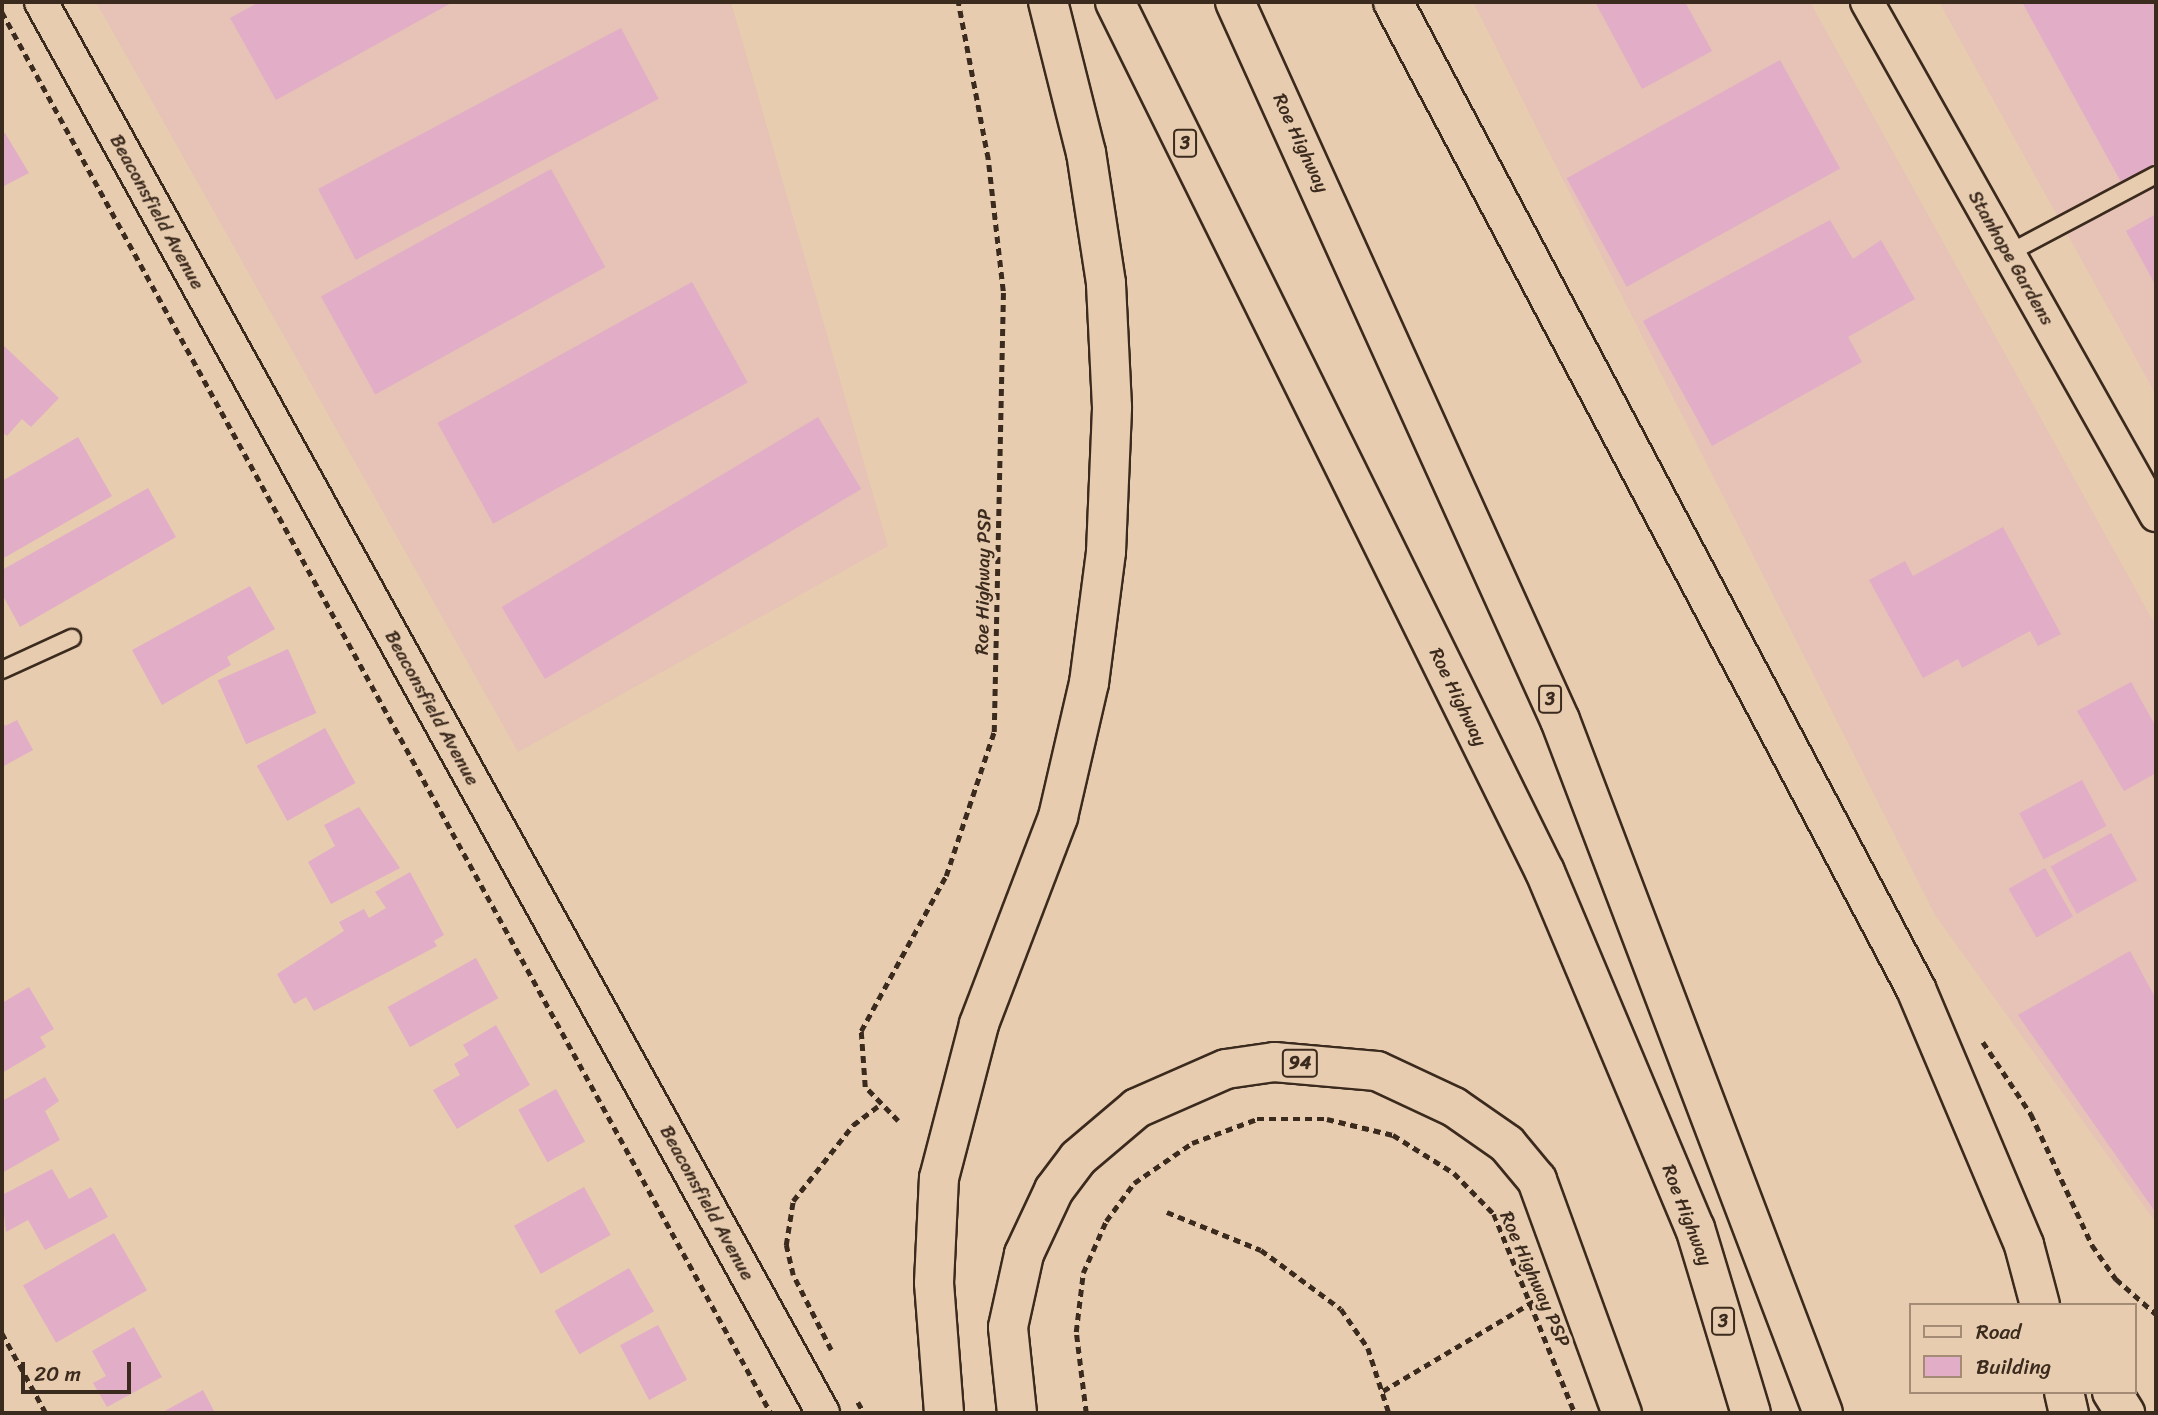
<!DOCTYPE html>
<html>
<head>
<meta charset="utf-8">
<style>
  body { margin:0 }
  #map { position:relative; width:2158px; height:1415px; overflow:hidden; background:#e8ccaf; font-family:Sriracha,sans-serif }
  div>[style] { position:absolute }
  .built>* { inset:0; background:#e6c3b6 }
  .building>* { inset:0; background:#e2adc6; transform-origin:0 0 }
  .path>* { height:4.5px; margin-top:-2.25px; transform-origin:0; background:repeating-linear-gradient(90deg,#3b2a1e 0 7px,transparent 0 12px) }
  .roads { filter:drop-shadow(2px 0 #3b2a1e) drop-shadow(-2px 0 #3b2a1e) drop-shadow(0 2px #3b2a1e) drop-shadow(0 -2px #3b2a1e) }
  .lane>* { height:16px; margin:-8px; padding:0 8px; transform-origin:8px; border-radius:8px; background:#e8ccaf }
  .street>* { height:32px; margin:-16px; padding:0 16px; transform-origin:16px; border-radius:16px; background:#e8ccaf }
  .highway>* { height:38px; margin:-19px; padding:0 19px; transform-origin:19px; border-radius:19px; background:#e8ccaf }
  span { translate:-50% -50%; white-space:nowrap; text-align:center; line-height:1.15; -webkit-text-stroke:7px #e8ccaf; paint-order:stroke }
  .shield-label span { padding:2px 5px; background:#e8ccaf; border:2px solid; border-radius:5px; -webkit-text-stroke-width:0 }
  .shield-label { font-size:18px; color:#3b2a1e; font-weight:700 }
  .street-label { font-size:19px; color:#3b2a1e }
  .frame { position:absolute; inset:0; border:4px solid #3b2a1e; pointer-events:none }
  .legend { position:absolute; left:1909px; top:1303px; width:228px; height:91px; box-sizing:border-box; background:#e8ccaf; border:2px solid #a38b75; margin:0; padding:9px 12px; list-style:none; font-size:21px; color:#3b2a1e }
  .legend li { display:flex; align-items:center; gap:14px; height:35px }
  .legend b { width:35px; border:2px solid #a38b75 }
  .scale { position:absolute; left:21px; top:1362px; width:110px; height:32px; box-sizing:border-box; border:4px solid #3b2a1e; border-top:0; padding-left:9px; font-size:21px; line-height:24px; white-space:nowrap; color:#3b2a1e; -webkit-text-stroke:5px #e8ccaf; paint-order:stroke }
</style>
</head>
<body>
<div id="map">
  <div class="built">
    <i style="clip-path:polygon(96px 2px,731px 2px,888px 546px,518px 752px)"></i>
    <i style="clip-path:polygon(1473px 2px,1810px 2px,2156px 626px,2156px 1223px,1935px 915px)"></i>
    <i style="clip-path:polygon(1939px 2px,2156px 2px,2156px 395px,2075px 248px)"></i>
  </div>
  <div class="building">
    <i style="clip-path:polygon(259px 2px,453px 2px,276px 100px,230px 18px)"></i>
    <i style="clip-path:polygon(1595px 2px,1685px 2px,1712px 51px,1642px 89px)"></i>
    <i style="clip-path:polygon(2022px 2px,2156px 2px,2156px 163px,2121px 182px)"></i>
    <i style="left:621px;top:28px;width:80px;height:343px;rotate:62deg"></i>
    <i style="left:1780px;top:60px;width:124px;height:244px;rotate:61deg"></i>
    <i style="clip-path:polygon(5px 133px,29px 173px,2px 187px,2px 134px)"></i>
    <i style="left:551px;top:169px;width:112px;height:263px;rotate:61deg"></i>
    <i style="clip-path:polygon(2156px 214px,2156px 286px,2126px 231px)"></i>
    <i style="clip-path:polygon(1830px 220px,1853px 259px,1881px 240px,1915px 299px,1848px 337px,1862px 362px,1712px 446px,1643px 321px)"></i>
    <i style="left:692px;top:282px;width:115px;height:291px;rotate:61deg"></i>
    <i style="clip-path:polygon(2px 344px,59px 398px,31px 427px,22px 419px,7px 436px,2px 432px)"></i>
    <i style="left:818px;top:417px;width:84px;height:369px;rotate:59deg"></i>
    <i style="clip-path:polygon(78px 437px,112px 496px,2px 559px,2px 481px)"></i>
    <i style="clip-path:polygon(148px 488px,176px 537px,20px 627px,2px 594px,2px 570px)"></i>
    <i style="clip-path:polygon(2003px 527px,2061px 634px,2038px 646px,2030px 631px,1962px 668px,1958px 659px,1923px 678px,1869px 580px,1905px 561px,1913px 576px)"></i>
    <i style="clip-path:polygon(250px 586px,275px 629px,227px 657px,231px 665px,162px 705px,132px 650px)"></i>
    <i style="left:288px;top:649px;width:70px;height:77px;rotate:66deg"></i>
    <i style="clip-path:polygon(2131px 682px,2156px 727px,2156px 773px,2124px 791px,2077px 711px)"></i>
    <i style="clip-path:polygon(2px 720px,5px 726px,17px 720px,33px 750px,2px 767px)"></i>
    <i style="left:325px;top:728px;width:63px;height:78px;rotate:61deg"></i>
    <i style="left:2082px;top:780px;width:52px;height:71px;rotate:62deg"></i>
    <i style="clip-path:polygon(359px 807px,400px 868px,331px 904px,308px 862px,335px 846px,324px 825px)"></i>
    <i style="left:2111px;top:833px;width:54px;height:69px;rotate:61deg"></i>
    <i style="left:2045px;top:868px;width:56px;height:42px;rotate:60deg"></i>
    <i style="clip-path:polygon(410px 872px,444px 935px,434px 941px,437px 946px,314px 1011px,306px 997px,294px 1004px,277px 974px,344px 931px,339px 922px,364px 909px,369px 918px,386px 908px,375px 892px)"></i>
    <i style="clip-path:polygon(2130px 951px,2156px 999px,2156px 1213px,2018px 1015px)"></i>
    <i style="left:476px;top:958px;width:46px;height:101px;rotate:61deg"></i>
    <i style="clip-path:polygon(29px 987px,54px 1029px,40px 1037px,46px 1047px,2px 1073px,2px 1003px)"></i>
    <i style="clip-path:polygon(496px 1025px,530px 1085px,457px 1129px,433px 1090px,460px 1075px,454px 1064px,469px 1055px,463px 1045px)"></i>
    <i style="clip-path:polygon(45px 1077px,59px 1101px,45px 1111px,60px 1140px,2px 1173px,2px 1101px)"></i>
    <i style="left:556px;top:1089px;width:60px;height:43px;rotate:61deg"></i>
    <i style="clip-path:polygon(52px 1169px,69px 1199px,91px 1187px,108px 1217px,45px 1250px,28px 1220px,6px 1232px,2px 1195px)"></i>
    <i style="left:584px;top:1187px;width:55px;height:80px;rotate:61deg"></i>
    <i style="left:114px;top:1233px;width:66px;height:105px;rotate:60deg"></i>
    <i style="left:629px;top:1268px;width:50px;height:86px;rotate:60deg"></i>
    <i style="left:658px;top:1325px;width:62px;height:43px;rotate:62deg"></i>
    <i style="clip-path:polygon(134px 1327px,162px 1377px,107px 1407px,93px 1383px,106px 1376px,92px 1351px)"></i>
    <i style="clip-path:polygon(203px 1390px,215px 1413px,161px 1413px)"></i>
  </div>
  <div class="path">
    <i style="left:2px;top:12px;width:1598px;rotate:61.24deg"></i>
    <i style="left:1983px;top:1042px;width:87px;rotate:56.3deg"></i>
    <i style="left:2031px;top:1114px;width:145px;rotate:65deg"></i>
    <i style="left:2092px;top:1245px;width:42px;rotate:54.8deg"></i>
    <i style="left:2116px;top:1279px;width:53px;rotate:41.2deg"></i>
    <i style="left:898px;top:1121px;width:47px;rotate:-134.1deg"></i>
    <i style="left:865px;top:1087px;width:56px;rotate:-94.1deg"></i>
    <i style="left:861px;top:1031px;width:177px;rotate:-61.3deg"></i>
    <i style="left:946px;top:876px;width:152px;rotate:-71.6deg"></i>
    <i style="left:994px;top:732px;width:441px;rotate:-88.8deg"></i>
    <i style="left:1003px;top:291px;width:133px;rotate:-96.5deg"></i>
    <i style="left:988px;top:159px;width:160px;rotate:-100.8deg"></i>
    <i style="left:1167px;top:1212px;width:101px;rotate:22deg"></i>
    <i style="left:1261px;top:1250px;width:99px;rotate:36.4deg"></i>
    <i style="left:1341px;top:1309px;width:47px;rotate:55.3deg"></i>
    <i style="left:1368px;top:1348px;width:68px;rotate:72.1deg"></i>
    <i style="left:2px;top:1333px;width:91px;rotate:61.2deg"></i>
    <i style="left:831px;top:1350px;width:84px;rotate:-116.9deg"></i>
    <i style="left:793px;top:1275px;width:31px;rotate:-103deg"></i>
    <i style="left:786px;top:1245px;width:45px;rotate:-81deg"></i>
    <i style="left:793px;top:1201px;width:97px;rotate:-51.7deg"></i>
    <i style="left:853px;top:1125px;width:31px;rotate:-37deg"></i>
    <i style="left:1383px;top:1391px;width:176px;rotate:-30.8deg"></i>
    <i style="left:858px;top:1402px;width:13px;rotate:61deg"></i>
    <i style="left:1086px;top:1413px;width:82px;rotate:-97deg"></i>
    <i style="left:1076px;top:1332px;width:59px;rotate:-83.2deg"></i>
    <i style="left:1083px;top:1273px;width:57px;rotate:-66.1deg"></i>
    <i style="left:1106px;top:1221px;width:47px;rotate:-53.6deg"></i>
    <i style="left:1134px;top:1183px;width:70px;rotate:-34.6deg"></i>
    <i style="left:1192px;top:1143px;width:69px;rotate:-20.3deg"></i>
    <i style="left:1257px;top:1119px;width:70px"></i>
    <i style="left:1327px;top:1119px;width:68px;rotate:13.6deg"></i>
    <i style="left:1393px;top:1135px;width:72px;rotate:31.9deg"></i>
    <i style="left:1454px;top:1173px;width:57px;rotate:45.7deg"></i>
    <i style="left:1494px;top:1214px;width:215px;rotate:67.9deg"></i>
  </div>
  <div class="roads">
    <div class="lane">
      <i style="left:2009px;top:253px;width:166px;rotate:-28deg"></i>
      <i style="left:2px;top:670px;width:77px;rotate:-24.6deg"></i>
    </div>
    <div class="street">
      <i style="left:41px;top:2px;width:1613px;rotate:61deg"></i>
      <i style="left:1867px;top:2px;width:589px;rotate:60.61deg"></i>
    </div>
    <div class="highway">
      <i style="left:1115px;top:2px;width:970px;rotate:63.7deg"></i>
      <i style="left:1545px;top:872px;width:386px;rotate:67.2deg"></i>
      <i style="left:1695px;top:1228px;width:193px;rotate:73.2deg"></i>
      <i style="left:1235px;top:2px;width:788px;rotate:65.65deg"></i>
      <i style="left:1560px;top:720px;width:741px;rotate:69.22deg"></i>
      <i style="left:1393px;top:2px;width:1117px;rotate:62.08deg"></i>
      <i style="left:1916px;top:989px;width:278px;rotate:67.1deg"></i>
      <i style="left:2024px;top:1245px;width:62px;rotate:75.1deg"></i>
      <i style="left:2064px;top:1392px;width:22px;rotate:77deg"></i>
      <i style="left:2112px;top:1392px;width:25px;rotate:58deg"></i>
      <i style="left:944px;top:1413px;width:130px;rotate:-94.4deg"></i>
      <i style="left:934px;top:1283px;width:105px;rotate:-87.3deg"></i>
      <i style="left:939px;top:1178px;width:159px;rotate:-75.4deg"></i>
      <i style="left:979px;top:1024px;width:222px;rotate:-69.1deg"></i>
      <i style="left:1058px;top:817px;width:138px;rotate:-77deg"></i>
      <i style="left:1089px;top:683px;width:132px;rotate:-82.6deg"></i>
      <i style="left:1106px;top:552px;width:145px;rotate:-87.6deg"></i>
      <i style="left:1112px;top:407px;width:124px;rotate:-92.8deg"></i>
      <i style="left:1106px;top:283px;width:132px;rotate:-98.7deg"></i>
      <i style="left:1086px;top:153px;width:156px;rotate:-104.1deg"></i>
      <i style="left:1017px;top:1413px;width:86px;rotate:-96deg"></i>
      <i style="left:1008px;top:1327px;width:75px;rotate:-77.6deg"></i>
      <i style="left:1024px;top:1254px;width:71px;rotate:-64.9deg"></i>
      <i style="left:1054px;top:1190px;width:40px;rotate:-53deg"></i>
      <i style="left:1078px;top:1158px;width:77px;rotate:-40.3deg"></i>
      <i style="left:1137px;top:1108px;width:97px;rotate:-23.7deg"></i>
      <i style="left:1226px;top:1069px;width:49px;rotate:-8.3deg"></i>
      <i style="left:1274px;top:1062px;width:103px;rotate:5deg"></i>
      <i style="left:1377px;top:1071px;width:85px;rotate:25.1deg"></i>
      <i style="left:1454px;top:1107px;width:65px;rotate:34.9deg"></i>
      <i style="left:1507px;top:1144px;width:47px;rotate:50.2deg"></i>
      <i style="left:1537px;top:1180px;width:248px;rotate:70deg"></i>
    </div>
  </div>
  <div class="shield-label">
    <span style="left:1185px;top:143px">3</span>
    <span style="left:1550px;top:699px">3</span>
    <span style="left:1300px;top:1063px">94</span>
    <span style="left:1723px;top:1321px">3</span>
  </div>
  <div class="street-label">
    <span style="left:1301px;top:143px;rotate:65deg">Roe Highway</span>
    <span style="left:157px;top:212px;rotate:61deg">Beaconsfield Avenue</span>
    <span style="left:2011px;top:258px;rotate:60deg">Stanhope Gardens</span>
    <span style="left:983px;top:582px;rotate:-89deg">Roe Highway PSP</span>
    <span style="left:1458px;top:697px;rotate:64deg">Roe Highway</span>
    <span style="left:432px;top:708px;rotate:61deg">Beaconsfield Avenue</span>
    <span style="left:707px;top:1203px;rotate:61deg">Beaconsfield Avenue</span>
    <span style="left:1687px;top:1215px;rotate:69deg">Roe Highway</span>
    <span style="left:1535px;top:1279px;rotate:66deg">Roe Highway PSP</span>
  </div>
  <div class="frame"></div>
  <ul class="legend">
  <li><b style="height:9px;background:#e8ccaf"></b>Road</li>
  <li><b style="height:19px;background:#e2adc6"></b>Building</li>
  </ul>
  <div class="scale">20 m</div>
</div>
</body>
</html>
